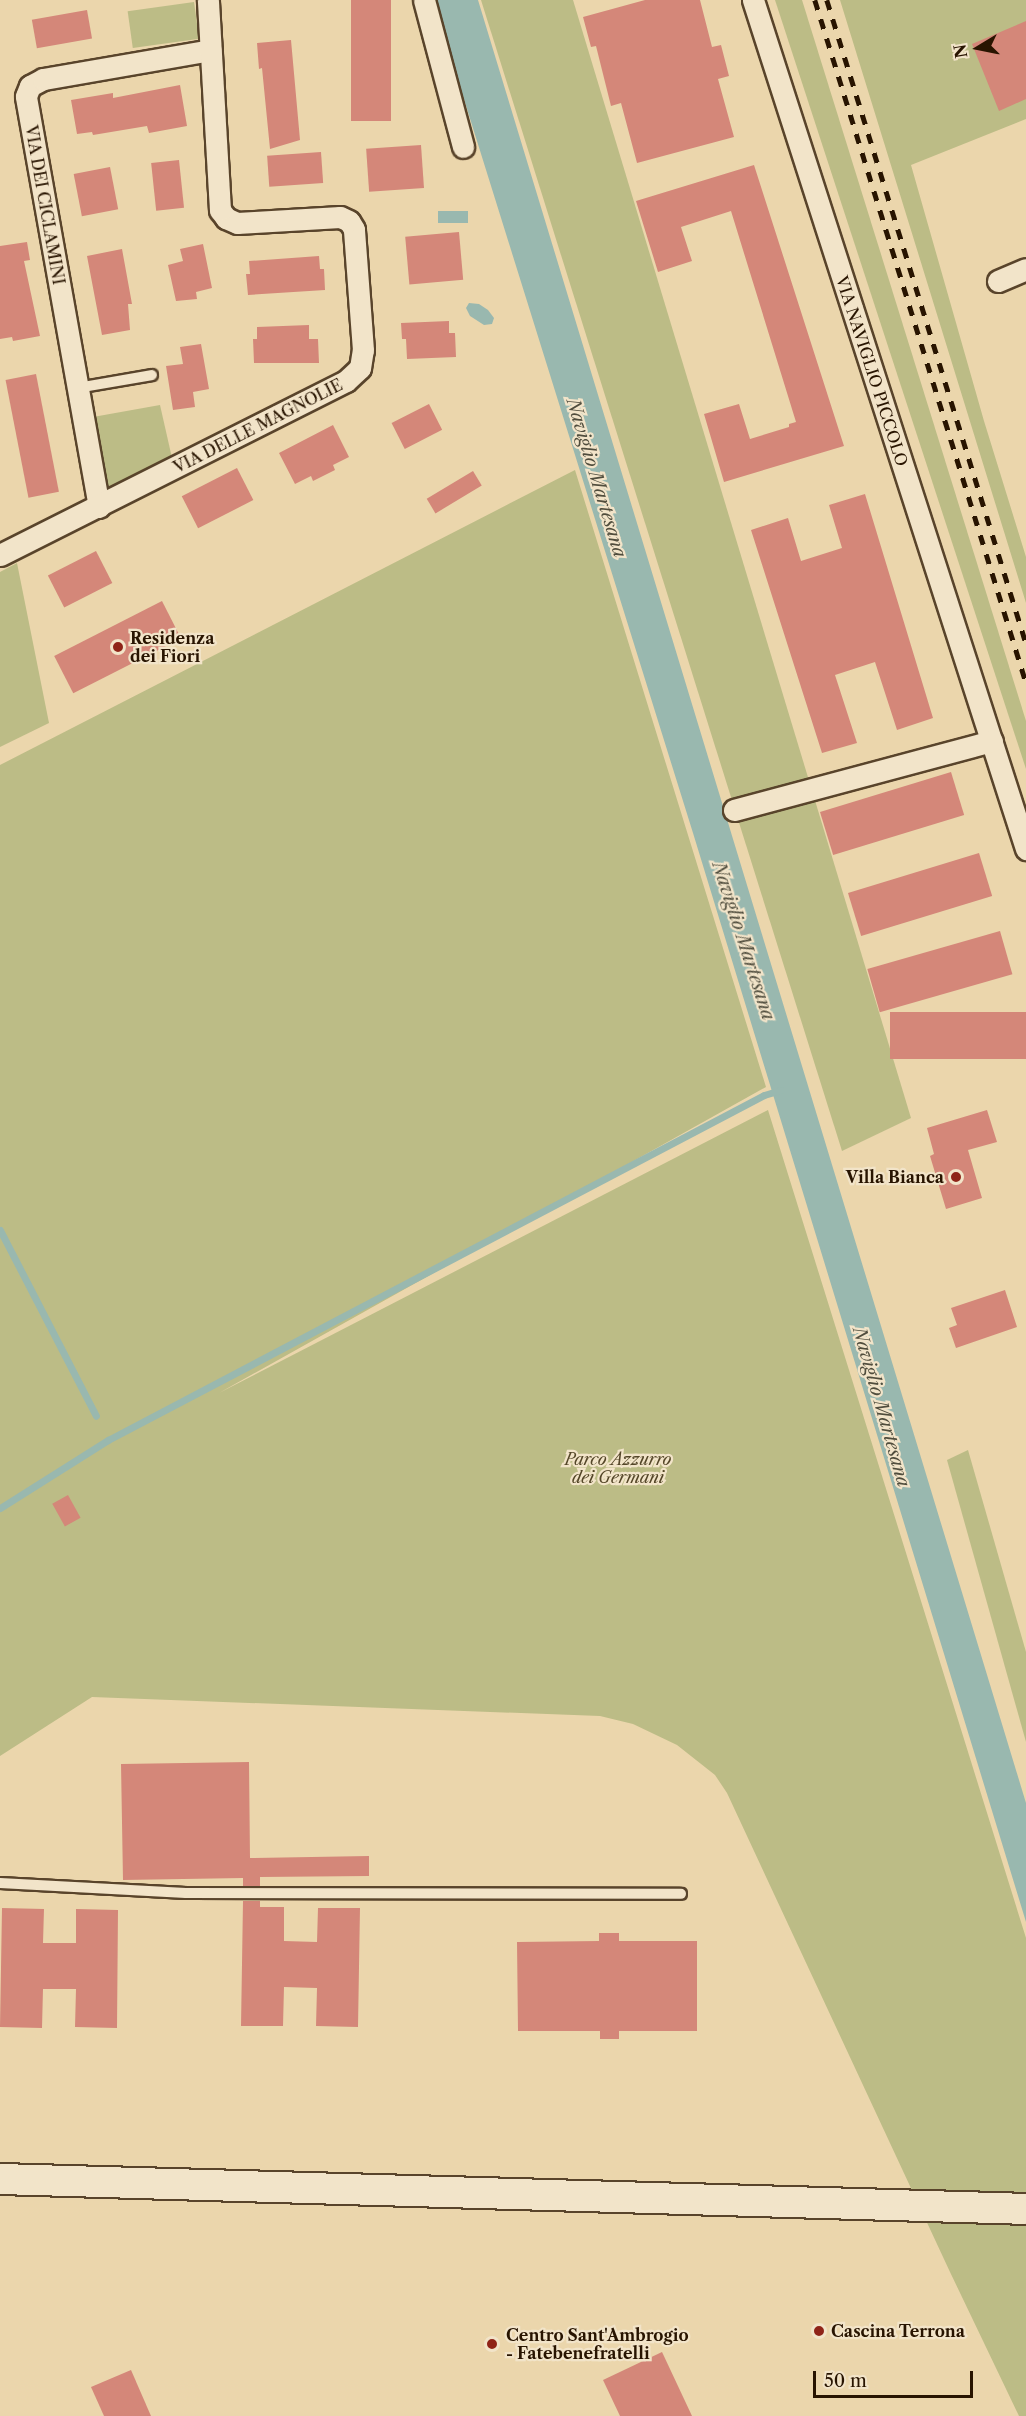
<!DOCTYPE html>
<html>
<head>
<meta charset="utf-8">
<style>
  body { margin:0 }
  #map { position:relative; width:1026px; height:2416px; overflow:hidden; background:#ebd6ac; font-family:"Libre Caslon Text",serif }
  div>[style] { position:absolute }
  .green>* { inset:0; background:#bcbc86; transform-origin:0 0 }
  .water>* { inset:0; background:#99b8af; transform-origin:0 0 }
  .stream>* { height:7px; margin:-3.5px; padding:0 3.5px; transform-origin:3.5px; border-radius:3.5px; background:#99b8af }
  .building>* { inset:0; background:#d48779; transform-origin:0 0 }
  .roads { filter:drop-shadow(2px 0 #59442b) drop-shadow(-2px 0 #59442b) drop-shadow(0 2px #59442b) drop-shadow(0 -2px #59442b) }
  .lane>* { height:10px; margin:-5px; padding:0 5px; transform-origin:5px; border-radius:5px; background:#f2e4c9 }
  .street>* { height:21px; margin:-10.5px; padding:0 10.5px; transform-origin:10.5px; border-radius:10.5px; background:#f2e4c9 }
  .secondary>* { height:30px; margin:-15px; padding:0 15px; transform-origin:15px; border-radius:15px; background:#f2e4c9 }
  .rail>* { height:4.5px; margin-top:-2.25px; transform-origin:0; background:repeating-linear-gradient(90deg,#281400 0 10px,transparent 0 20px) }
  .dots>* { width:16px; height:16px; translate:-50% -50%; box-sizing:border-box; border:3px solid #f2e4c9; border-radius:50% }
  span { translate:-50% -50%; white-space:nowrap; text-align:center; line-height:1.15; -webkit-text-stroke:4.5px #f2e4c9; paint-order:stroke }
  .street-label { font-size:16px; color:#281400 }
  .poi-label { font-size:16px; color:#281400; font-weight:700 }
  .left { translate:0 -50%; text-align:left }
  .right { translate:-100% -50%; text-align:right }
  .park-label { font-size:16px; color:#544628; font-style:italic }
  .water-label { font-size:18px; color:#504d3d; font-style:italic }
  .north { position:absolute; left:948px; top:18px; width:60px; height:60px; -webkit-text-stroke:4px #f2e4c9; paint-order:stroke; rotate:260deg; font-size:16px; font-weight:700; line-height:24px; text-align:center; color:#281400 }
  .north::after { content:''; display:block; margin:auto; width:21px; height:27px; background:#281400; clip-path:polygon(50% 0,100% 100%,50% 72%,0 100%) }
  .scale { position:absolute; left:813px; top:2371px; width:160px; height:27px; box-sizing:border-box; border:3px solid #281400; border-top:0; padding-left:8px; font-size:18px; line-height:21px; white-space:nowrap; color:#281400; -webkit-text-stroke:4px #f2e4c9; paint-order:stroke }
</style>
</head>
<body>
<div id="map">
  <div class="green">
    <i style="clip-path:polygon(481px 0,573px 0,911px 1118px,842px 1151px)"></i>
    <i style="clip-path:polygon(775px 0,802px 0,1026px 721px,1026px 769px)"></i>
    <i style="clip-path:polygon(840px 0,1026px 0,1026px 119px,911px 165px,984px 421px,1026px 557px,1026px 603px)"></i>
    <i style="left:194px;top:2px;width:37px;height:67px;rotate:82deg"></i>
    <i style="clip-path:polygon(160px 405px,172px 458px,107px 492px,93px 417px)"></i>
    <i style="clip-path:polygon(575px 470px,766px 1087px,219px 1393px,768px 1110px,1026px 1938px,1026px 2416px,1019px 2416px,950px 2272px,727px 1793px,715px 1775px,677px 1745px,633px 1724px,600px 1716px,92px 1697px,0 1756px,0 765px)"></i>
    <i style="clip-path:polygon(17px 563px,49px 723px,0 747px,0 572px)"></i>
    <i style="clip-path:polygon(968px 1450px,1026px 1652px,1026px 1742px,947px 1460px)"></i>
  </div>
  <div class="water">
    <i style="clip-path:polygon(433px 0,478px 0,1026px 1803px,1026px 1922px,693px 833px)"></i>
    <i style="left:468px;top:211px;width:12px;height:30px;rotate:90deg"></i>
    <i style="clip-path:polygon(469px 303px,479px 304px,488px 310px,494px 318px,492px 324px,484px 325px,470px 316px,466px 308px)"></i>
  </div>
  <div class="stream">
    <i style="left:0;top:1230px;width:209px;rotate:62.7deg"></i>
    <i style="left:0;top:1508px;width:128px;rotate:-32.2deg"></i>
    <i style="left:108px;top:1440px;width:741px;rotate:-27.74deg"></i>
    <i style="left:764px;top:1095px;width:17px;rotate:-17deg"></i>
  </div>
  <div class="building">
    <i style="left:351px;top:0;width:40px;height:121px"></i>
    <i style="clip-path:polygon(645px 0,700px 0,712px 47px,721px 45px,729px 76px,718px 79px,734px 137px,637px 163px,621px 103px,611px 106px,596px 46px,591px 47px,583px 17px)"></i>
    <i style="left:87px;top:10px;width:29px;height:56px;rotate:80deg"></i>
    <i style="clip-path:polygon(1026px 21px,1026px 99px,999px 111px,972px 44px)"></i>
    <i style="clip-path:polygon(291px 40px,300px 140px,270px 149px,262px 68px,259px 69px,257px 43px)"></i>
    <i style="clip-path:polygon(180px 85px,187px 126px,149px 133px,147px 126px,93px 135px,92px 132px,77px 134px,71px 100px,113px 93px,113px 98px)"></i>
    <i style="left:421px;top:145px;width:43px;height:55px;rotate:86deg"></i>
    <i style="left:321px;top:152px;width:31px;height:54px;rotate:86deg"></i>
    <i style="left:179px;top:160px;width:48px;height:28px;rotate:84deg"></i>
    <i style="clip-path:polygon(754px 165px,844px 446px,724px 482px,704px 414px,739px 404px,750px 439px,789px 427px,789px 424px,796px 422px,731px 211px,681px 227px,692px 261px,658px 272px,636px 201px)"></i>
    <i style="left:110px;top:167px;width:43px;height:37px;rotate:79deg"></i>
    <i style="left:459px;top:232px;width:48px;height:54px;rotate:85deg"></i>
    <i style="clip-path:polygon(27px 242px,30px 260px,24px 261px,40px 336px,13px 341px,12px 337px,0 339px,0 246px)"></i>
    <i style="clip-path:polygon(203px 244px,212px 288px,196px 292px,197px 299px,176px 301px,168px 265px,183px 261px,180px 249px)"></i>
    <i style="clip-path:polygon(122px 249px,132px 304px,128px 304px,130px 330px,102px 335px,87px 256px)"></i>
    <i style="clip-path:polygon(319px 256px,320px 269px,324px 269px,325px 290px,248px 295px,246px 274px,250px 274px,249px 261px)"></i>
    <i style="clip-path:polygon(449px 321px,449px 333px,455px 333px,456px 357px,407px 359px,406px 339px,402px 339px,401px 323px)"></i>
    <i style="clip-path:polygon(309px 325px,309px 339px,318px 339px,319px 363px,254px 363px,253px 339px,257px 339px,257px 327px)"></i>
    <i style="clip-path:polygon(201px 344px,209px 389px,193px 392px,195px 407px,173px 410px,166px 366px,183px 364px,180px 347px)"></i>
    <i style="left:36px;top:374px;width:120px;height:31px;rotate:79deg"></i>
    <i style="left:429px;top:404px;width:29px;height:42px;rotate:63deg"></i>
    <i style="clip-path:polygon(333px 425px,349px 457px,333px 465px,335px 470px,313px 481px,311px 476px,295px 484px,279px 453px)"></i>
    <i style="left:237px;top:468px;width:36px;height:62px;rotate:63deg"></i>
    <i style="left:473px;top:471px;width:17px;height:54px;rotate:59deg"></i>
    <i style="clip-path:polygon(865px 494px,933px 718px,897px 730px,875px 662px,835px 675px,857px 743px,822px 753px,751px 530px,788px 518px,801px 561px,842px 548px,829px 505px)"></i>
    <i style="left:96px;top:551px;width:36px;height:54px;rotate:63deg"></i>
    <i style="left:162px;top:601px;width:42px;height:121px;rotate:63deg"></i>
    <i style="left:951px;top:772px;width:45px;height:137px;rotate:73deg"></i>
    <i style="left:979px;top:853px;width:45px;height:137px;rotate:73deg"></i>
    <i style="left:1000px;top:931px;width:45px;height:138px;rotate:74deg"></i>
    <i style="left:1026px;top:1012px;width:47px;height:136px;rotate:90deg"></i>
    <i style="clip-path:polygon(987px 1110px,997px 1142px,968px 1150px,982px 1198px,946px 1209px,930px 1156px,934px 1154px,927px 1128px)"></i>
    <i style="clip-path:polygon(1005px 1290px,1017px 1327px,956px 1348px,949px 1328px,957px 1325px,951px 1308px)"></i>
    <i style="left:68px;top:1495px;width:26px;height:18px;rotate:61deg"></i>
    <i style="clip-path:polygon(249px 1762px,250px 1858px,369px 1856px,369px 1876px,260px 1877px,260px 1886px,243px 1886px,243px 1878px,123px 1880px,121px 1764px)"></i>
    <i style="clip-path:polygon(243px 1901px,260px 1901px,260px 1907px,284px 1907px,284px 1941px,317px 1942px,318px 1908px,360px 1908px,358px 2027px,316px 2026px,317px 1988px,284px 1987px,283px 2026px,241px 2026px)"></i>
    <i style="clip-path:polygon(2px 1908px,44px 1909px,43px 1943px,76px 1943px,76px 1909px,118px 1910px,117px 2028px,75px 2027px,76px 1989px,43px 1989px,42px 2028px,0 2027px)"></i>
    <i style="clip-path:polygon(599px 1933px,619px 1933px,619px 1941px,697px 1941px,697px 2031px,619px 2031px,619px 2039px,600px 2039px,600px 2031px,518px 2031px,517px 1942px,599px 1941px)"></i>
    <i style="clip-path:polygon(662px 2352px,692px 2416px,620px 2416px,603px 2380px)"></i>
    <i style="clip-path:polygon(131px 2370px,151px 2416px,104px 2416px,91px 2387px)"></i>
  </div>
  <div class="roads">
    <div class="lane">
      <i style="left:77px;top:388px;width:76px;rotate:-9.8deg"></i>
      <i style="left:0;top:1883px;width:186px;rotate:3.1deg"></i>
      <i style="left:186px;top:1893px;width:495px;rotate:0.1deg"></i>
    </div>
    <div class="street">
      <i style="left:424px;top:0;width:152px;rotate:75.1deg"></i>
      <i style="left:753px;top:0;width:892px;rotate:72.17deg"></i>
      <i style="left:998px;top:281px;width:30px;rotate:-23deg"></i>
      <i style="left:99px;top:507px;width:417px;rotate:-100.1deg"></i>
      <i style="left:26px;top:96px;width:11px;rotate:-68deg"></i>
      <i style="left:30px;top:86px;width:15px;rotate:-28deg"></i>
      <i style="left:43px;top:79px;width:170px;rotate:-9.8deg"></i>
      <i style="left:0;top:555px;width:387px;rotate:-26.7deg"></i>
      <i style="left:346px;top:381px;width:19px;rotate:-43deg"></i>
      <i style="left:360px;top:368px;width:18px;rotate:-81deg"></i>
      <i style="left:363px;top:350px;width:121px;rotate:-94.3deg"></i>
      <i style="left:354px;top:229px;width:9px;rotate:-122deg"></i>
      <i style="left:349px;top:221px;width:10px;rotate:-156deg"></i>
      <i style="left:340px;top:217px;width:103px;rotate:176.7deg"></i>
      <i style="left:237px;top:223px;width:12px;rotate:-156deg"></i>
      <i style="left:226px;top:218px;width:10px;rotate:-127deg"></i>
      <i style="left:220px;top:210px;width:210px;rotate:-93.3deg"></i>
      <i style="left:734px;top:810px;width:267px;rotate:-15deg"></i>
    </div>
    <div class="secondary">
      <i style="left:0;top:2179px;width:1026px;rotate:1.67deg"></i>
    </div>
  </div>
  <div class="rail">
    <i style="left:815px;top:0;width:714px;rotate:72.81deg"></i>
    <i style="left:827px;top:0;width:673px;rotate:72.8deg"></i>
  </div>
  <div class="dots">
    <i style="left:118px;top:647px;background:#8f2418"></i>
    <i style="left:956px;top:1177px;background:#8f2418"></i>
    <i style="left:819px;top:2331px;background:#8f2418"></i>
    <i style="left:492px;top:2344px;background:#8f2418"></i>
  </div>
  <div class="street-label">
    <span style="left:45px;top:205px;rotate:80deg">VIA DEI CICLAMINI</span>
    <span style="left:872px;top:371px;rotate:72deg">VIA NAVIGLIO PICCOLO</span>
    <span style="left:258px;top:426px;rotate:-27deg">VIA DELLE MAGNOLIE</span>
  </div>
  <div class="poi-label">
    <span class="left" style="left:130px;top:647px">Residenza<br>dei Fiori</span>
    <span class="right" style="left:944px;top:1177px">Villa Bianca</span>
    <span class="left" style="left:831px;top:2331px">Cascina Terrona</span>
    <span class="left" style="left:506px;top:2344px">Centro Sant'Ambrogio<br>- Fatebenefratelli</span>
  </div>
  <div class="park-label">
    <span style="left:618px;top:1468px">Parco Azzurro<br>dei Germani</span>
  </div>
  <div class="water-label">
    <span style="left:596px;top:478px;rotate:73deg">Naviglio Martesana</span>
    <span style="left:743px;top:941px;rotate:72deg">Naviglio Martesana</span>
    <span style="left:881px;top:1407px;rotate:74deg">Naviglio Martesana</span>
  </div>
  <div class="north">N</div>
  <div class="scale">50 m</div>
</div>
</body>
</html>
